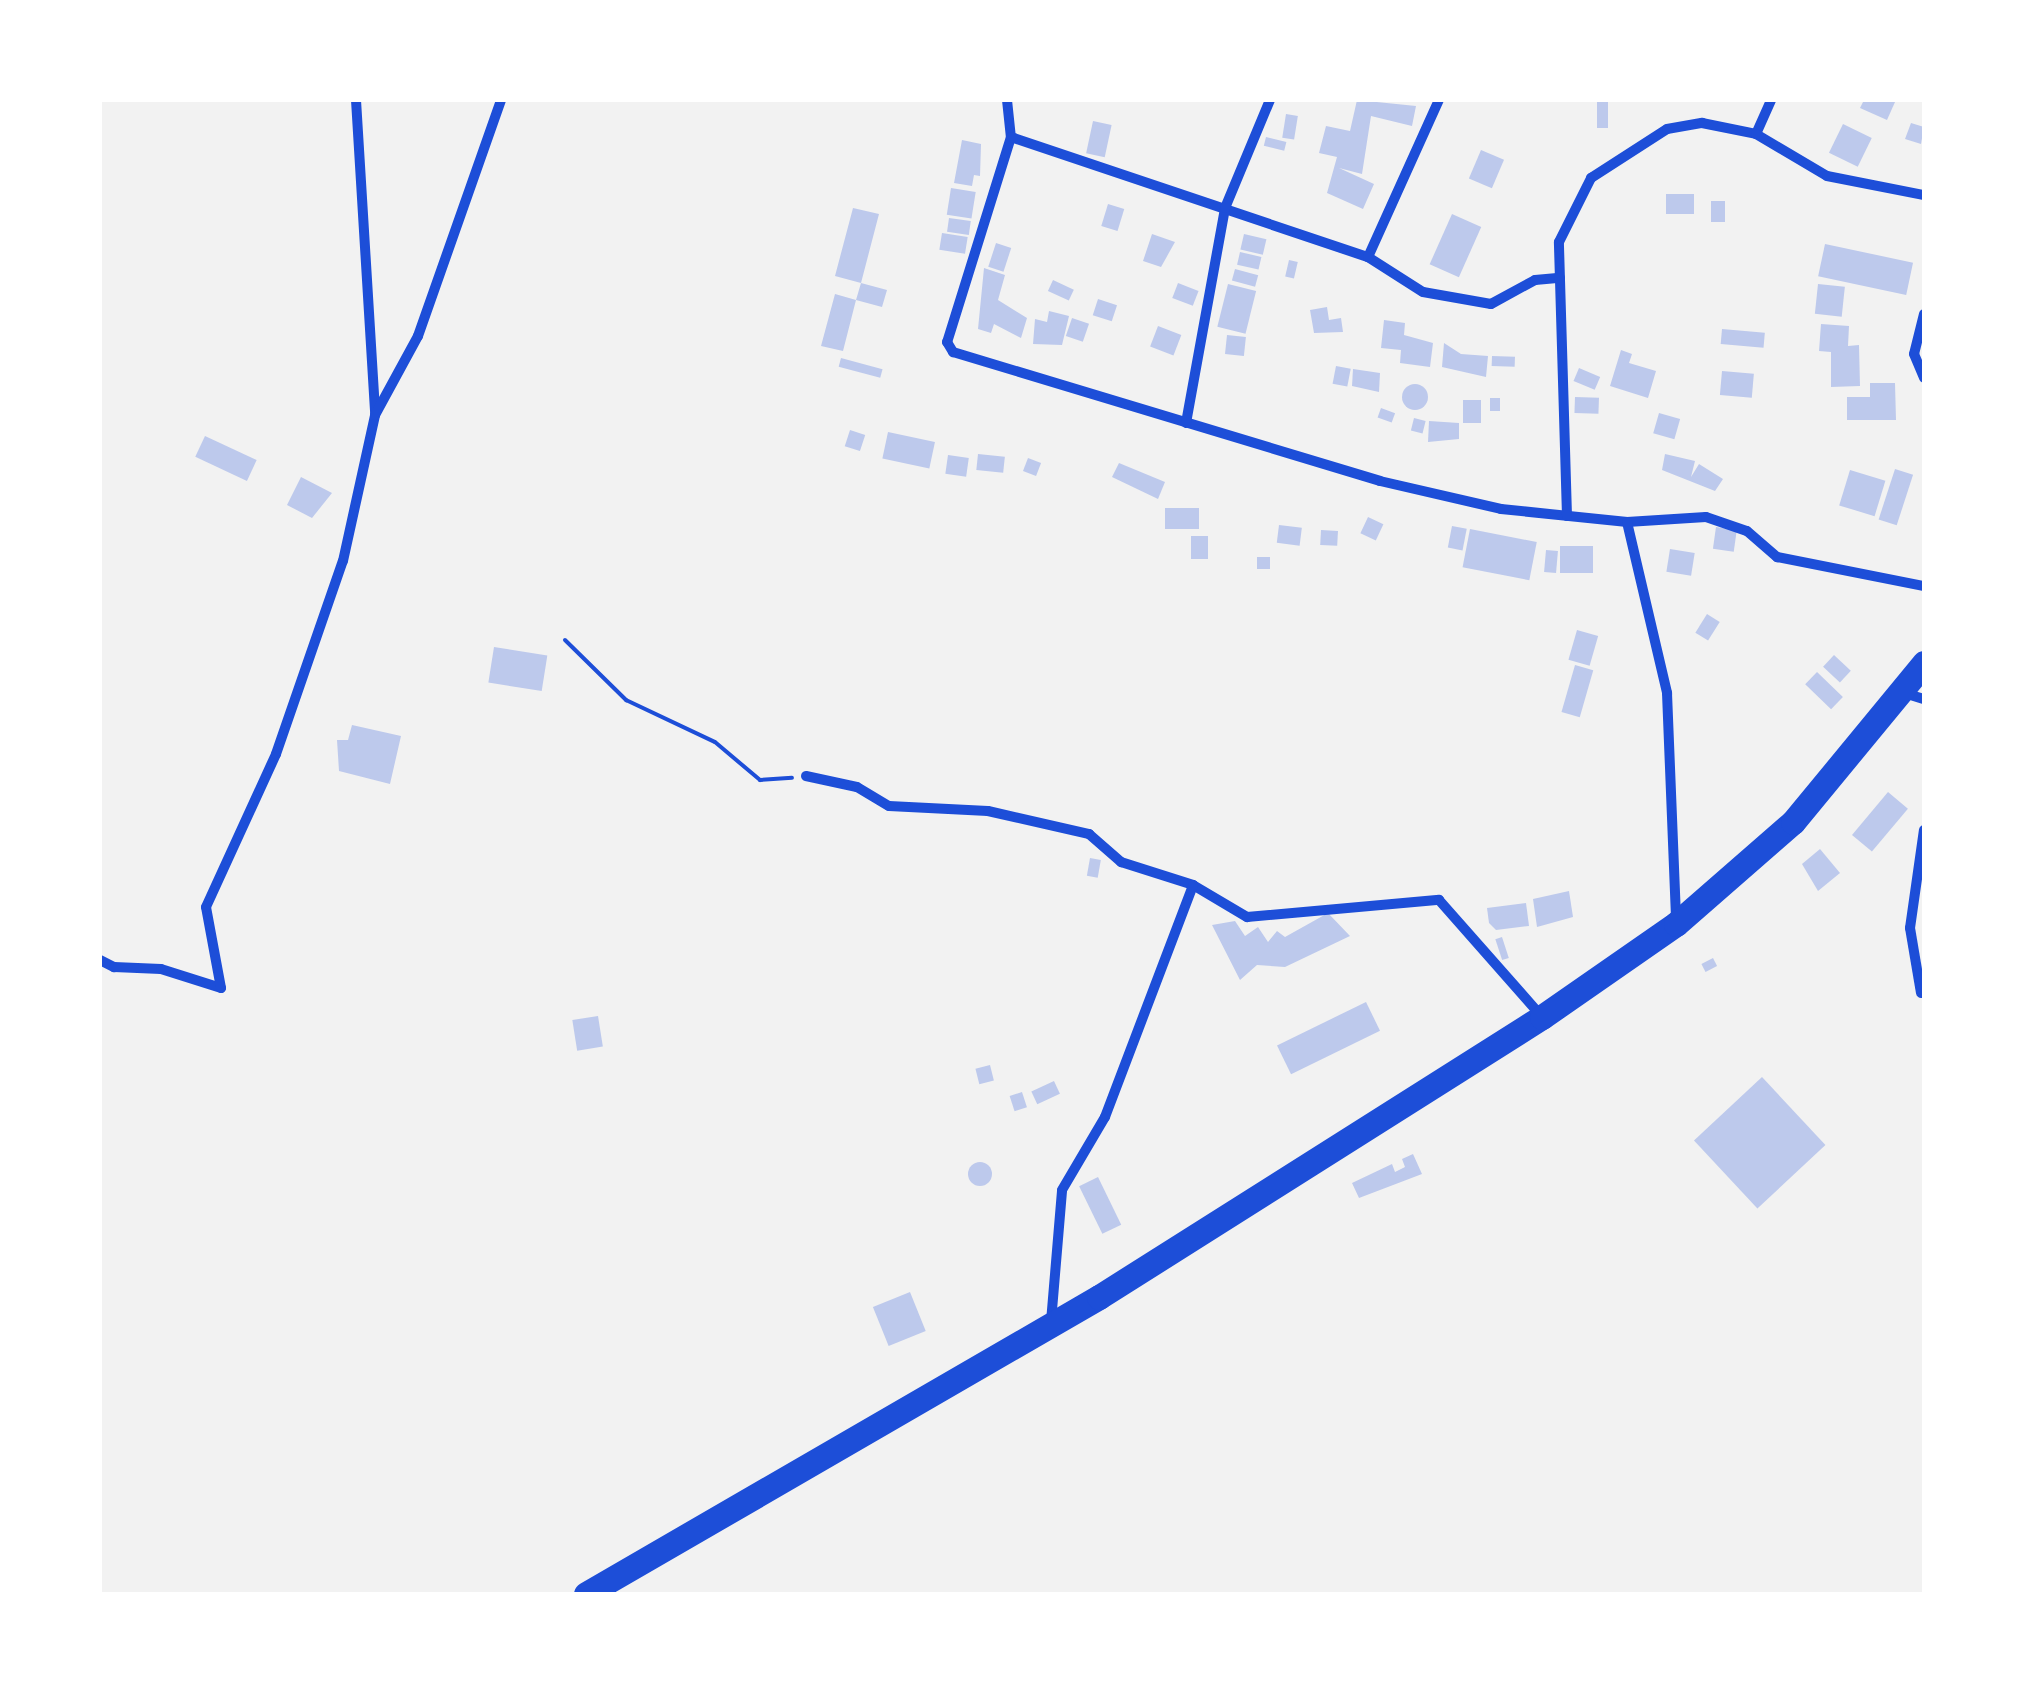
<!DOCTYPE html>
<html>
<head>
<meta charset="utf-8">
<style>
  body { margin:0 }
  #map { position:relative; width:2024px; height:1694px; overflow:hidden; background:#f2f2f2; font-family:"Libre Baskerville",serif }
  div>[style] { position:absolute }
  .building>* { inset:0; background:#bdc9ec; transform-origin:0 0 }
  .round { border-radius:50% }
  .path>* { height:4px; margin:-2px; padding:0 2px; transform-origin:2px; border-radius:2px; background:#1d4ed8 }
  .minor>* { height:10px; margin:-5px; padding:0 5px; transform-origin:5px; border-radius:5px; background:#1d4ed8 }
  .trunk>* { height:25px; margin:-12.5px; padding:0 12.5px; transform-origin:12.5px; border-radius:12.5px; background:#1d4ed8 }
  span { translate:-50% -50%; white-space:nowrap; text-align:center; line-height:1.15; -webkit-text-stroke:8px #fff; paint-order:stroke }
  .frame { position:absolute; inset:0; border:102px solid #fff; pointer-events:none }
</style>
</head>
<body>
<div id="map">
  <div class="building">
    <i style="clip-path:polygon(1357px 100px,1416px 106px,1412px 126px,1371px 116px,1362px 174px,1339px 168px,1374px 184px,1363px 209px,1327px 193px,1337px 157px,1319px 153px,1326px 126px,1350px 131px)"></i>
    <i style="left:1597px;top:100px;width:11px;height:28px"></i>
    <i style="clip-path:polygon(1864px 100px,1891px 100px,1895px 102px,1887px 120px,1860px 108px)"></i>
    <i style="left:1286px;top:114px;width:12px;height:24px;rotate:9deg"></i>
    <i style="left:1093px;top:121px;width:19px;height:33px;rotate:12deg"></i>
    <i style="clip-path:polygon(1911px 123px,1924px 127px,1921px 144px,1905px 139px)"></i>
    <i style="left:1843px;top:124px;width:32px;height:32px;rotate:26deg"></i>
    <i style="left:1266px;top:137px;width:21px;height:9px;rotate:14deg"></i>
    <i style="clip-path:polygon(962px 140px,981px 144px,980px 176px,974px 175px,972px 186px,954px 183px)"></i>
    <i style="left:1481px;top:150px;width:25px;height:31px;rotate:23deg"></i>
    <i style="left:951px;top:188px;width:25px;height:27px;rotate:9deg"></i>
    <i style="left:1666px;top:194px;width:28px;height:20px"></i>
    <i style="left:1711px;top:201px;width:14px;height:21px"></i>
    <i style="left:1108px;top:204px;width:17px;height:23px;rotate:17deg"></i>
    <i style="clip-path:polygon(853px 208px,879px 214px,861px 283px,887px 290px,882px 307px,856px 300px,843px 351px,821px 346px,835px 294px,856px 300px,861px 283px,835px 276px)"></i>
    <i style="left:1452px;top:214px;width:32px;height:55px;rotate:24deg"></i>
    <i style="left:949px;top:218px;width:22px;height:14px;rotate:8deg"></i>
    <i style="left:942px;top:233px;width:26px;height:17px;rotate:9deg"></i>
    <i style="clip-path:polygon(1152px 234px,1175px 242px,1161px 267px,1143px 261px)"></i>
    <i style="left:1244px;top:234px;width:23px;height:16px;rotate:13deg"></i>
    <i style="left:996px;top:243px;width:16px;height:25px;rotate:18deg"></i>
    <i style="left:1825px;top:244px;width:90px;height:33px;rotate:12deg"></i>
    <i style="left:1240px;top:252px;width:22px;height:13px;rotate:13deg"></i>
    <i style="left:1289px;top:260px;width:9px;height:17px;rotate:13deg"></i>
    <i style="clip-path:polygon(984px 268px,1005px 275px,998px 300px,1027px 318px,1021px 338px,994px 324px,991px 333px,978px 329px)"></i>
    <i style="left:1235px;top:269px;width:24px;height:12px;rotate:15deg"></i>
    <i style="left:1053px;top:280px;width:23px;height:12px;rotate:25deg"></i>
    <i style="left:1178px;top:283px;width:22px;height:16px;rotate:21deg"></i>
    <i style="left:1228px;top:284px;width:29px;height:44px;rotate:14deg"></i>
    <i style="left:1818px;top:284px;width:27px;height:30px;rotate:6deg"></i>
    <i style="left:1098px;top:299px;width:20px;height:17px;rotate:18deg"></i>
    <i style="clip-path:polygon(1327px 307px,1329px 320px,1341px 318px,1343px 332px,1314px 333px,1310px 310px)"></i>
    <i style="clip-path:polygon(1049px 311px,1069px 316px,1062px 345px,1033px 344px,1035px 319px,1047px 322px)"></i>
    <i style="left:1072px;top:318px;width:18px;height:19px;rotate:19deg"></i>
    <i style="clip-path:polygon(1384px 320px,1405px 323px,1404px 335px,1433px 343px,1430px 367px,1400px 363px,1401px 350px,1381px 348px)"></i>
    <i style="clip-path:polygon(1821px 324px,1849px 326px,1848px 346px,1859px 345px,1860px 386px,1831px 387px,1831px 352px,1819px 351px)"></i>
    <i style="left:1158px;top:326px;width:25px;height:22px;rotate:21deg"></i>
    <i style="left:1722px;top:329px;width:43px;height:15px;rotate:5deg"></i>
    <i style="left:1227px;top:335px;width:19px;height:19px;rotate:6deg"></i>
    <i style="clip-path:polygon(1444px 343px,1461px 354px,1488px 356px,1486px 377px,1442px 367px)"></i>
    <i style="clip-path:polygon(1621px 350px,1632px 354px,1629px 363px,1656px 371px,1648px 398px,1610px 386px)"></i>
    <i style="left:1492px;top:356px;width:23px;height:10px;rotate:2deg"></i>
    <i style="left:841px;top:358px;width:43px;height:9px;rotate:15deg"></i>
    <i style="left:1336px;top:366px;width:15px;height:18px;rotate:11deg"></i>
    <i style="left:1579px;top:368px;width:23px;height:14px;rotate:23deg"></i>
    <i style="clip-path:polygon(1353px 369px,1380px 373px,1379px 392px,1352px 386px)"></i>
    <i style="left:1722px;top:371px;width:32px;height:24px;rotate:5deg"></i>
    <i style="clip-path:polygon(1870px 383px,1895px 383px,1896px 420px,1847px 420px,1847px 397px,1870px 397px)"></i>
    <i class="round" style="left:1402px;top:384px;width:26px;height:26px"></i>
    <i style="left:1575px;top:397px;width:24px;height:16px;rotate:2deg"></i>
    <i style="left:1490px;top:398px;width:10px;height:13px"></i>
    <i style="left:1463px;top:400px;width:18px;height:23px"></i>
    <i style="left:1381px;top:408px;width:15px;height:10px;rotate:20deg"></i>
    <i style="left:1659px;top:413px;width:22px;height:21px;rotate:16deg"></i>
    <i style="left:1414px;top:418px;width:12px;height:13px;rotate:14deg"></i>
    <i style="clip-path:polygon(1429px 421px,1459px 423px,1459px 439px,1428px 442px)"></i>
    <i style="left:850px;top:430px;width:16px;height:17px;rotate:18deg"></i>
    <i style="left:888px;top:432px;width:48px;height:27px;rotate:12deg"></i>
    <i style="left:205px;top:436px;width:57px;height:23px;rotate:25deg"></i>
    <i style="left:978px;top:454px;width:27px;height:16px;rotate:6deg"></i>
    <i style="clip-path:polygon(1665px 454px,1695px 461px,1691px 477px,1699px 464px,1723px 479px,1715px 491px,1662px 470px)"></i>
    <i style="left:948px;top:455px;width:21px;height:19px;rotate:8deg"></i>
    <i style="left:1028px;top:458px;width:14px;height:14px;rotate:21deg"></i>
    <i style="clip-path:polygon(1119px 463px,1165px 482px,1158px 499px,1112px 477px)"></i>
    <i style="left:1895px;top:469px;width:19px;height:53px;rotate:18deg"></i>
    <i style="left:1850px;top:470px;width:37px;height:37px;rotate:17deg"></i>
    <i style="clip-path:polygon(301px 477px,332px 493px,312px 518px,287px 505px)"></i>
    <i style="left:1199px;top:508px;width:21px;height:34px;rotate:90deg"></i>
    <i style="left:1368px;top:517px;width:17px;height:18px;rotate:25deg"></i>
    <i style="left:1279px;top:525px;width:23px;height:18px;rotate:7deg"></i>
    <i style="left:1452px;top:526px;width:15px;height:22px;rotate:11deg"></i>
    <i style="left:1716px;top:527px;width:21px;height:22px;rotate:8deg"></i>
    <i style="left:1470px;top:529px;width:68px;height:39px;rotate:11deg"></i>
    <i style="left:1321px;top:530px;width:17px;height:15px;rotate:3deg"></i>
    <i style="left:1191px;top:536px;width:17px;height:23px"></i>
    <i style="left:1560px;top:546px;width:33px;height:27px"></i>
    <i style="left:1670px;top:549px;width:25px;height:23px;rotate:9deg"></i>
    <i style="left:1546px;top:550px;width:12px;height:22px;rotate:5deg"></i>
    <i style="left:1257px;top:557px;width:13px;height:12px"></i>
    <i style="left:1707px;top:614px;width:15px;height:22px;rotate:32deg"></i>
    <i style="left:1577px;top:630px;width:22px;height:31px;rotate:16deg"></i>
    <i style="left:494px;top:647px;width:54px;height:36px;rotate:9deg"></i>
    <i style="left:1834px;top:655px;width:23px;height:16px;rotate:43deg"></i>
    <i style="left:1575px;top:665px;width:19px;height:49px;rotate:16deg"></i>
    <i style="left:1817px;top:672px;width:36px;height:17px;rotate:44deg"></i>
    <i style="clip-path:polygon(352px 725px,401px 736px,390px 784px,339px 771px,337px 740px,348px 740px)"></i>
    <i style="left:1888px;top:792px;width:26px;height:56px;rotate:40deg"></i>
    <i style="clip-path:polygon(1820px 849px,1840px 873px,1818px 891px,1802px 864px)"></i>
    <i style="left:1090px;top:858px;width:11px;height:18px;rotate:10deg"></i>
    <i style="clip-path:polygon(1569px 891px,1573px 917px,1537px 927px,1533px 899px)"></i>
    <i style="clip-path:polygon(1526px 903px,1529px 926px,1496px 930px,1489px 923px,1487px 908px)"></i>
    <i style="clip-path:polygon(1328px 913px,1350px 936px,1285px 967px,1257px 965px,1240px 980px,1212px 925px,1235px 921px,1245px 936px,1258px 927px,1268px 942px,1277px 931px,1285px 937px)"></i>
    <i style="left:1502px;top:937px;width:22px;height:7px;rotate:72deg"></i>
    <i style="left:1713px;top:958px;width:9px;height:13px;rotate:63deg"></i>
    <i style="left:1366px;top:1002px;width:32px;height:99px;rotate:64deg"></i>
    <i style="left:598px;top:1016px;width:31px;height:26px;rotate:81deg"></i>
    <i style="left:990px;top:1065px;width:16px;height:15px;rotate:76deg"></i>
    <i style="left:1762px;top:1077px;width:93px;height:93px;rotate:47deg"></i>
    <i style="left:1054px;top:1081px;width:14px;height:25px;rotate:65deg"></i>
    <i style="left:1022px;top:1092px;width:16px;height:13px;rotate:72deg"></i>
    <i style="clip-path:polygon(1413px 1154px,1422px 1174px,1359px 1198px,1352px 1183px,1392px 1164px,1395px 1172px,1405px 1167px,1402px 1159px)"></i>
    <i class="round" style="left:968px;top:1162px;width:24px;height:24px"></i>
    <i style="left:1098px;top:1177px;width:53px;height:21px;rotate:64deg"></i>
    <i style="left:910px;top:1292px;width:42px;height:40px;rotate:68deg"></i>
  </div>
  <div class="path">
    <i style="left:565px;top:640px;width:86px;rotate:44.5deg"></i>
    <i style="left:626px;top:700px;width:98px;rotate:25.3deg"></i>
    <i style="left:715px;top:742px;width:59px;rotate:40.2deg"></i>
    <i style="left:760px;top:780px;width:32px;rotate:-4deg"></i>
  </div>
  <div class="minor">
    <i style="left:356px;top:100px;width:315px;rotate:86.5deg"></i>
    <i style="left:1007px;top:100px;width:37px;rotate:84deg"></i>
    <i style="left:1011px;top:137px;width:215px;rotate:107.3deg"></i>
    <i style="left:947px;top:342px;width:12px;rotate:59deg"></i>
    <i style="left:953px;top:352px;width:446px;rotate:16.8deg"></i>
    <i style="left:1380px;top:481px;width:124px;rotate:13deg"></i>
    <i style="left:1501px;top:509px;width:127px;rotate:5.9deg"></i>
    <i style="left:1627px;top:522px;width:79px;rotate:-3.6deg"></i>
    <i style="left:1706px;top:517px;width:43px;rotate:18.9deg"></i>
    <i style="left:1747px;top:531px;width:40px;rotate:41deg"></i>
    <i style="left:1777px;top:557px;width:150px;rotate:11.2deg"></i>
    <i style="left:1756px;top:134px;width:37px;rotate:-66deg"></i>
    <i style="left:1011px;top:137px;width:377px;rotate:18.6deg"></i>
    <i style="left:1368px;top:257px;width:65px;rotate:32.5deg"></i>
    <i style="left:1423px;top:292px;width:69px;rotate:10deg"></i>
    <i style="left:1491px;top:304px;width:50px;rotate:-28.6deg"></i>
    <i style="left:1535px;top:280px;width:25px;rotate:-5deg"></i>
    <i style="left:1368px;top:257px;width:172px;rotate:-65.7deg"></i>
    <i style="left:1924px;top:314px;width:41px;rotate:104deg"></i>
    <i style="left:1914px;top:354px;width:26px;rotate:67deg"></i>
    <i style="left:1186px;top:423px;width:219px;rotate:-79.7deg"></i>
    <i style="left:1225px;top:208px;width:117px;rotate:-67.4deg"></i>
    <i style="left:1567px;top:516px;width:274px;rotate:-91.7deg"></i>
    <i style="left:1559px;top:242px;width:72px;rotate:-63.4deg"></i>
    <i style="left:1591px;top:178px;width:90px;rotate:-32.8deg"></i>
    <i style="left:1667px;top:129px;width:36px;rotate:-10deg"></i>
    <i style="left:1702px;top:123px;width:55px;rotate:11.5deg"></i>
    <i style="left:1756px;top:134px;width:82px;rotate:30.6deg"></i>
    <i style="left:1827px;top:176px;width:99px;rotate:11.1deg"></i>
    <i style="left:1627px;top:522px;width:176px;rotate:76.8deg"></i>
    <i style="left:1667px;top:693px;width:228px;rotate:87.7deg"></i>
    <i style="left:1904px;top:693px;width:21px;rotate:17deg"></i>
    <i style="left:806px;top:776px;width:52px;rotate:12.2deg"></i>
    <i style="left:857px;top:787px;width:37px;rotate:31deg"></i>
    <i style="left:889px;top:806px;width:99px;rotate:2.9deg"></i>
    <i style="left:988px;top:811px;width:104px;rotate:12.8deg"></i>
    <i style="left:1089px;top:834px;width:43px;rotate:41.2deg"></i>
    <i style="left:1121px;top:862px;width:76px;rotate:17.7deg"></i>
    <i style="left:1193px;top:885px;width:63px;rotate:30.7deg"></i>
    <i style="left:1247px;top:917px;width:193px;rotate:-5.1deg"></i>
    <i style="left:1439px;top:900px;width:156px;rotate:48.6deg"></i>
    <i style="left:100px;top:960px;width:16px;rotate:27deg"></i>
    <i style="left:114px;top:967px;width:47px;rotate:2.4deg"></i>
    <i style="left:161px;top:969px;width:63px;rotate:17.6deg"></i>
    <i style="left:221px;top:988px;width:82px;rotate:-100.5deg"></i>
    <i style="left:206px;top:907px;width:168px;rotate:-65.4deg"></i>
    <i style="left:276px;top:754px;width:204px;rotate:-70.9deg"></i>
    <i style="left:343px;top:561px;width:149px;rotate:-77.6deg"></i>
    <i style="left:375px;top:415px;width:90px;rotate:-61.4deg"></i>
    <i style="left:418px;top:336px;width:250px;rotate:-70.6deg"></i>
    <i style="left:1921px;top:993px;width:66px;rotate:-99.6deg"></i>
    <i style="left:1910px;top:928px;width:99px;rotate:-81.9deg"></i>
    <i style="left:1051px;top:1322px;width:132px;rotate:-85.2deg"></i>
    <i style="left:1062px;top:1190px;width:85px;rotate:-59.5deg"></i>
    <i style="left:1105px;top:1117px;width:248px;rotate:-69.2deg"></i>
  </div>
  <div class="trunk">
    <i style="left:586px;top:1594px;width:593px;rotate:-30.07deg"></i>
    <i style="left:1099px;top:1297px;width:524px;rotate:-32.3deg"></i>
    <i style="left:1542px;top:1017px;width:163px;rotate:-34.8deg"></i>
    <i style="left:1676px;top:924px;width:155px;rotate:-41.1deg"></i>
    <i style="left:1793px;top:822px;width:206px;rotate:-50.5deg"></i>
  </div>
  <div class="frame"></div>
</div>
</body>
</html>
